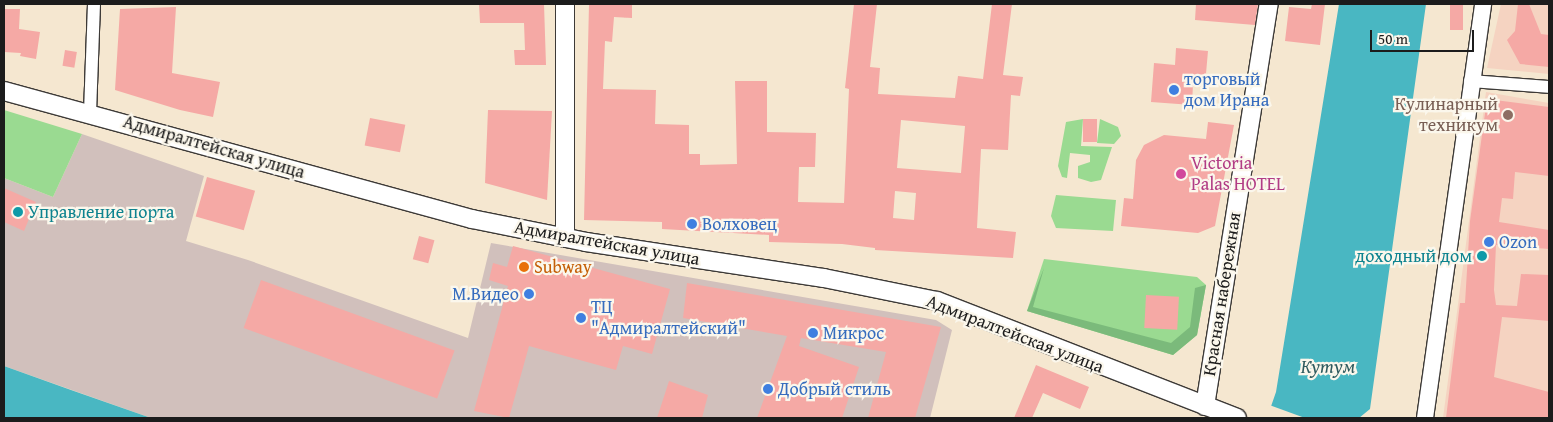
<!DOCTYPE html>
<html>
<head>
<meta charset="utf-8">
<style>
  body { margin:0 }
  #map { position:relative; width:1553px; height:422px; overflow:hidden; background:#f5e7d0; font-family:"Gentium Book Plus",serif }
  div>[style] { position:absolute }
  .built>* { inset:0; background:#f5d3c1 }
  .industrial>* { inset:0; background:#d1c0bc }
  .green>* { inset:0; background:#9ada91 }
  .forest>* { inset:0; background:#7bba7b }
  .water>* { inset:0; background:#49b7c2 }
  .pier>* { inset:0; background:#f5e7d0 }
  .building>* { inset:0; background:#f5a9a5; transform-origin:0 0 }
  .roads { filter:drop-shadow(1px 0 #3d3a37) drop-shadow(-1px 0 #3d3a37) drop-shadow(0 1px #3d3a37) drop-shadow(0 -1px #3d3a37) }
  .minor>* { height:12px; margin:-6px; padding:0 6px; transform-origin:6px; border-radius:6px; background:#fff }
  .tertiary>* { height:16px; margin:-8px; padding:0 8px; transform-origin:8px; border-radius:8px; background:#fff }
  .secondary>* { height:18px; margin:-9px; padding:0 9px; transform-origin:9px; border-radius:9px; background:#fff }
  .dots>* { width:14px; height:14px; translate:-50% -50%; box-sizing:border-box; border:2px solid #fbf7ec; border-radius:50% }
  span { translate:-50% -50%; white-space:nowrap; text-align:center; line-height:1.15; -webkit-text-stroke:4.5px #fbf7ec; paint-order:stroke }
  .shop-label { font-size:18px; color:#366cbe }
  .left { translate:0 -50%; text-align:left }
  .right { translate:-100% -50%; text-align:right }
  .education-label { font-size:18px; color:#785e54 }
  .street-label { font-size:18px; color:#1c1c1c }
  .hotel-label { font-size:18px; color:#b23c85 }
  .culture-label { font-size:18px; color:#0d838f }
  .food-label { font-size:18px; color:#c56008 }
  .water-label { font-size:19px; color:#2e5a5e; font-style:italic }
  .frame { position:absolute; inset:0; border:5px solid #1c1c1c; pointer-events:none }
  .scale { position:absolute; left:1370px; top:30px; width:104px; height:22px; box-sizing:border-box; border:2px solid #1c1c1c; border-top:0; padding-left:6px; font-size:15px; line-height:18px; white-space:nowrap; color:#1c1c1c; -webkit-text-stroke:4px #fbf7ec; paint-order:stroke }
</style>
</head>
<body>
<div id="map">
  <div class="built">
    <i style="clip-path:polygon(1501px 4px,1549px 4px,1549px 74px,1487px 68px)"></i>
    <i style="clip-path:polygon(1486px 92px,1549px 103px,1549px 418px,1443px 418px)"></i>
  </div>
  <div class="industrial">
    <i style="clip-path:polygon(82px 134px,204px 176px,186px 241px,248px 260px,468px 338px,491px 243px,936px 320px,952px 330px,930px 418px,151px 418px,4px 366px,4px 178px,53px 197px)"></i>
  </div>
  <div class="green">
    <i style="clip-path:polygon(4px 110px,82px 134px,53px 197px,4px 178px)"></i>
    <i style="clip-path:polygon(1083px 119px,1081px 146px,1112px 147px,1101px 180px,1091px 182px,1078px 178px,1078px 166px,1090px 162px,1090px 155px,1070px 153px,1067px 178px,1062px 177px,1058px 166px,1066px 122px)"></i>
    <i style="clip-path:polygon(1100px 119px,1118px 127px,1121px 136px,1114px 144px,1097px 143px)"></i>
    <i style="clip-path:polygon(1056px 195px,1116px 200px,1113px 231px,1056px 228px,1051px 216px)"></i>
    <i style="clip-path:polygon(1044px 259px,1197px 277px,1206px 285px,1197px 335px,1173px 355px,1027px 311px)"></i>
  </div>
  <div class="forest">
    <i style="clip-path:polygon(1044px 268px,1033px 307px,1171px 343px,1190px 327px,1195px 288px,1206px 285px,1197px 335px,1173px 355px,1027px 311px)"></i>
  </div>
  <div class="water">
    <i style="clip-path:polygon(1339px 4px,1426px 4px,1370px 409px,1359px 418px,1267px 418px,1276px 392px)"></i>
    <i style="clip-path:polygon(4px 366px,71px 390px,151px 418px,4px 418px)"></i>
  </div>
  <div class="pier">
    <i style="clip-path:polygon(1269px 405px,1305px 418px,1265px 418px)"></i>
  </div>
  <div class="building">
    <i style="clip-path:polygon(479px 4px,544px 4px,546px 65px,515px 65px,514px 50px,525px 50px,524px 23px,480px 23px)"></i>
    <i style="clip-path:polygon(evenodd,589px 4px,632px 4px,632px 18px,614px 17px,612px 42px,605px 41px,603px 89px,656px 90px,655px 124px,689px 125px,689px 154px,700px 154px,700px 165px,737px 164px,735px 81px,767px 81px,767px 132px,816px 133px,815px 167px,799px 167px,798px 202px,844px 203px,849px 89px,845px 88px,854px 4px,877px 4px,870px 67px,880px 68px,878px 94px,955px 98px,958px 76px,983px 79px,992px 4px,1012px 4px,1003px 75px,1023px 77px,1020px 96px,1011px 95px,1008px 150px,981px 149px,977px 228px,1016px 232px,1013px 258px,875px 250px,875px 248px,842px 244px,769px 242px,769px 235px,662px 229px,662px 222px,584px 220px,589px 4px,901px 120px,965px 126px,961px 173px,897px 168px,901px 120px,589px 4px,895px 191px,916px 193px,914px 220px,893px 218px,895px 191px)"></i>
    <i style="clip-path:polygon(1196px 4px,1258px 4px,1255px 25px,1195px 20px)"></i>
    <i style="clip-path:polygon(1312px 4px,1325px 4px,1320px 45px,1285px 41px,1289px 7px,1311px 9px)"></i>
    <i style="left:1450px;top:4px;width:13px;height:26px"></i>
    <i style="clip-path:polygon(1518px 4px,1529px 4px,1541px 34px,1549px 35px,1549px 67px,1520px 64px,1507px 40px,1515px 31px)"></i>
    <i style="clip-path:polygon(176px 7px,172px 73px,220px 82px,213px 117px,180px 110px,115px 90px,120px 9px)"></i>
    <i style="clip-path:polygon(5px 9px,20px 9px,19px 29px,40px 32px,36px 59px,20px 56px,21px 53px,4px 52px)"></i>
    <i style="clip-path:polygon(1176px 48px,1208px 51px,1205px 85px,1193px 84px,1192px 105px,1151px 102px,1154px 63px,1175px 65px)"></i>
    <i style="left:65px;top:50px;width:12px;height:16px;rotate:9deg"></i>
    <i style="clip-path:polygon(1487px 99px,1549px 107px,1549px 176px,1515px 172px,1513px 199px,1502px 198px,1499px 222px,1549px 230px,1549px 249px,1496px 245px,1494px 290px,1496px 305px,1517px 306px,1521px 274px,1549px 275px,1549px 321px,1502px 317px,1494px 377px,1549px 392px,1549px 418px,1446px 418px,1460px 303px,1465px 303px,1470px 221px)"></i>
    <i style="clip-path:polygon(488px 110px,552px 111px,547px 200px,485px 183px)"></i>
    <i style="left:370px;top:118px;width:36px;height:28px;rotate:11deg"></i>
    <i style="left:1083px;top:119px;width:14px;height:23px"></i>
    <i style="clip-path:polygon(1208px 122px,1234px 125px,1215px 226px,1198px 233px,1121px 226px,1124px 198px,1133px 199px,1136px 160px,1144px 145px,1164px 135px,1206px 139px)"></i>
    <i style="left:207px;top:177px;width:50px;height:41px;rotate:16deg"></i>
    <i style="clip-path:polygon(4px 188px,36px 202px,24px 231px,4px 222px)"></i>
    <i style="left:419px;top:236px;width:16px;height:24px;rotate:15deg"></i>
    <i style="clip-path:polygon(513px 246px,670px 289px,652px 354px,623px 346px,616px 370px,529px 346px,509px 418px,474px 411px,508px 286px,489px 280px,493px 263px,507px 267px)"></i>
    <i style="left:261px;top:280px;width:206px;height:51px;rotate:20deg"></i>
    <i style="clip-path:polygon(687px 283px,941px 327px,915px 418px,868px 418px,886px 352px,801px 338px,799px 346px,859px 367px,842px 418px,757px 418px,787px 336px,683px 318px)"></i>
    <i style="left:1146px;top:295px;width:33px;height:33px;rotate:3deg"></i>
    <i style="clip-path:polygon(1036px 365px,1089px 387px,1080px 409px,1043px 393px,1032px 418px,1014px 418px)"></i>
    <i style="clip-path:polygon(669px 381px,708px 395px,702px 418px,657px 418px)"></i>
  </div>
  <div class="roads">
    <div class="minor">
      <i style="left:1470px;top:81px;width:79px;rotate:4.3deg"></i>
      <i style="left:90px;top:113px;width:109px;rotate:-87.9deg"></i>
    </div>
    <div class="tertiary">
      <i style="left:1425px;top:418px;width:418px;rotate:-82deg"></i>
    </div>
    <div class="secondary">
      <i style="left:4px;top:91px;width:485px;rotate:15.3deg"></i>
      <i style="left:472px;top:219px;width:116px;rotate:11.4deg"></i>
      <i style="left:586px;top:242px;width:241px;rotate:8.6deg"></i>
      <i style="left:824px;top:278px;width:115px;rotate:11.5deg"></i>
      <i style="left:937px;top:301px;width:322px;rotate:21.3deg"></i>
      <i style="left:565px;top:238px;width:234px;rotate:-90deg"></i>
      <i style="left:1205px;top:406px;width:407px;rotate:-81deg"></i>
    </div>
  </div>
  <div class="dots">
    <i style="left:1174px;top:90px;background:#3f7fe0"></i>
    <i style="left:1508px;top:115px;background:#8d6e63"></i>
    <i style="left:1181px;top:174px;background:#d1479c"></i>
    <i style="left:18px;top:212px;background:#0f9aa8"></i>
    <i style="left:692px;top:224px;background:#3f7fe0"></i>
    <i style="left:1489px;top:242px;background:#3f7fe0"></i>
    <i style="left:1482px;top:256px;background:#0f9aa8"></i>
    <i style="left:524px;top:267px;background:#e8710a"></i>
    <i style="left:529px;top:294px;background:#3f7fe0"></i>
    <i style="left:581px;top:318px;background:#3f7fe0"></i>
    <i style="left:813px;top:333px;background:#3f7fe0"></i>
    <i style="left:768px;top:389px;background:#3f7fe0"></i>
  </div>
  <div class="shop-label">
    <span class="left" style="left:1184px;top:90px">торговый<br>дом Ирана</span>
    <span class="left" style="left:702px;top:224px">Волховец</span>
    <span class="left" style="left:1499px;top:242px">Ozon</span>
    <span class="right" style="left:519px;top:294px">М.Видео</span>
    <span class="left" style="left:591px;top:318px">ТЦ<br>"Адмиралтейский"</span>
    <span class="left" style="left:823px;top:333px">Микрос</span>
    <span class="left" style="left:778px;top:389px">Добрый стиль</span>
  </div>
  <div class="education-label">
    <span class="right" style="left:1498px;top:115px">Кулинарный<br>техникум</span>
  </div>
  <div class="street-label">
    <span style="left:214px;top:147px;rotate:16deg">Адмиралтейская улица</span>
    <span style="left:607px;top:243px;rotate:10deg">Адмиралтейская улица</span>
    <span style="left:1222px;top:294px;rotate:-81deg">Красная набережная</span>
    <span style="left:1015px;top:334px;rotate:21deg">Адмиралтейская улица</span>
  </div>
  <div class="hotel-label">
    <span class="left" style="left:1191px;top:174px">Victoria<br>Palas HOTEL</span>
  </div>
  <div class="culture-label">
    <span class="left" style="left:28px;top:212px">Управление порта</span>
    <span class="right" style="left:1472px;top:256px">доходный дом</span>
  </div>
  <div class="food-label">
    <span class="left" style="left:534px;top:267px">Subway</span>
  </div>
  <div class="water-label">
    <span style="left:1328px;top:367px">Кутум</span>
  </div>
  <div class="frame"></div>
  <div class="scale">50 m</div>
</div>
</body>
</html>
